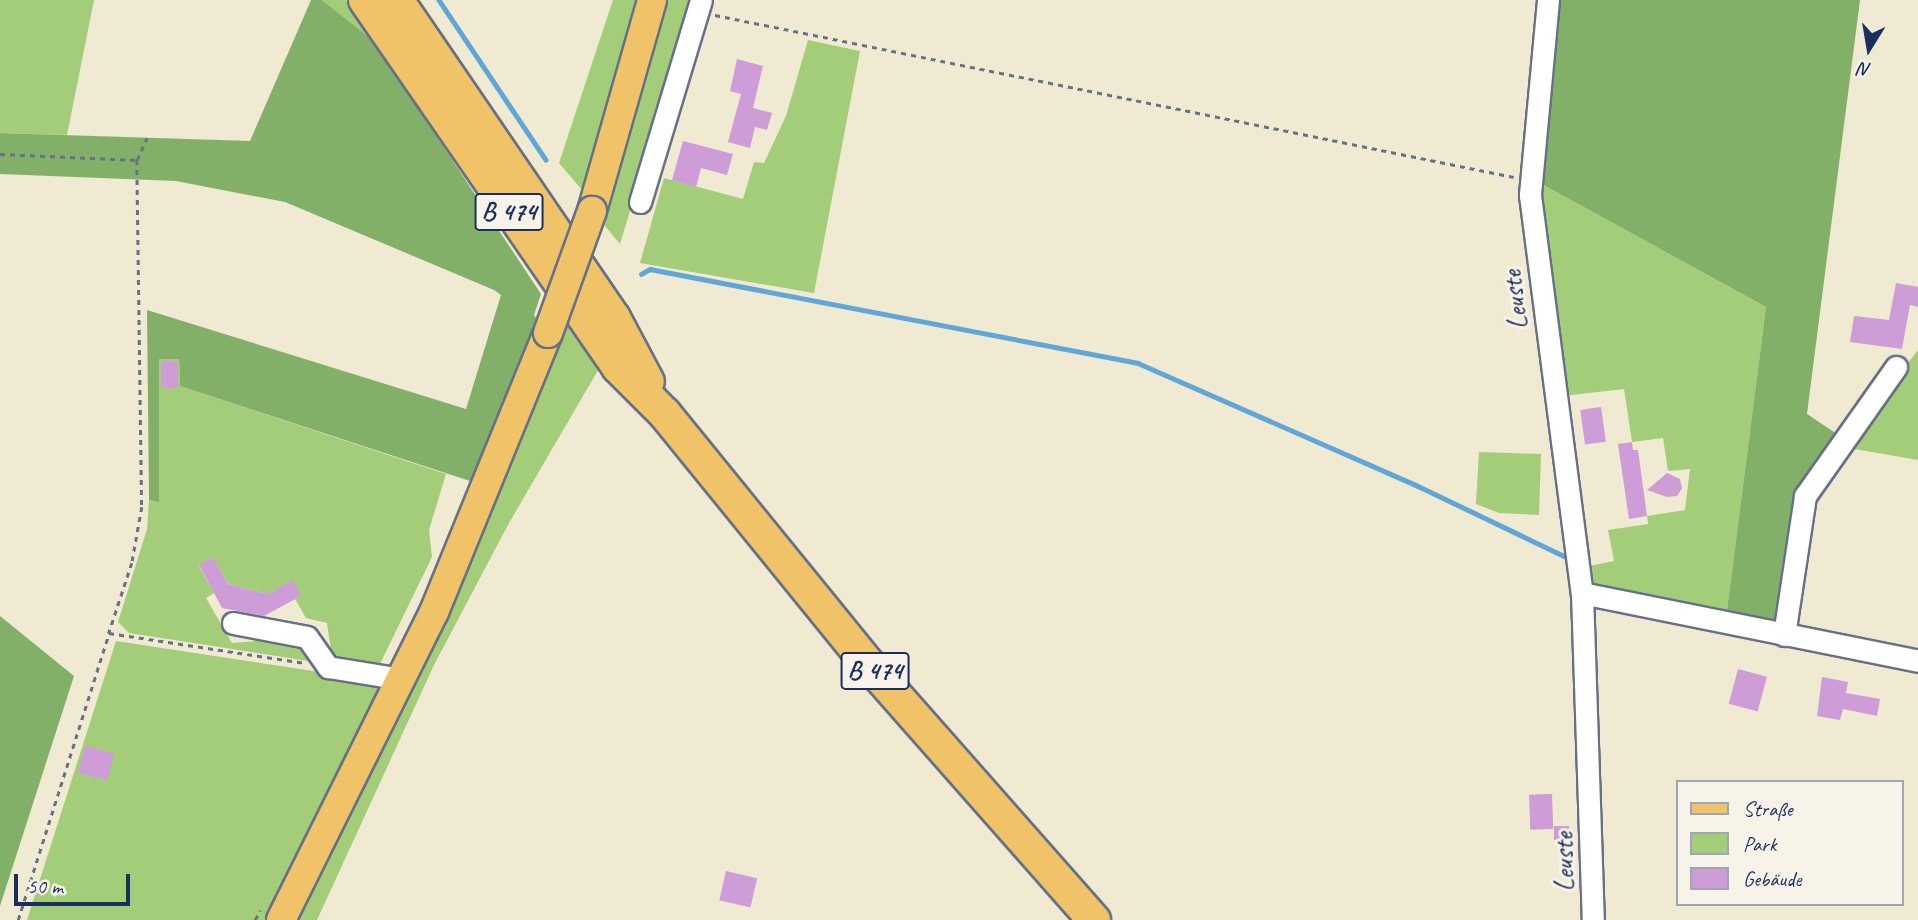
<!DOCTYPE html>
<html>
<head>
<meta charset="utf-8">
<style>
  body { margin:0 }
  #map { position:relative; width:1918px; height:920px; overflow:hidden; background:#f0ead2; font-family:Caveat,sans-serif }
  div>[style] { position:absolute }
  .green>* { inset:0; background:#a4cd79 }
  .forest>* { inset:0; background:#83b069 }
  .stream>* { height:4.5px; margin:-2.25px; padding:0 2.25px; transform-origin:2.25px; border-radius:2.25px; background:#60a6d6 }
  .building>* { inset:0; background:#ce9cd7; transform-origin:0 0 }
  .path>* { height:2.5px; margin-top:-1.25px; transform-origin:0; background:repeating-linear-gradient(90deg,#667087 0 5px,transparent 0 10px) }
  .roads { filter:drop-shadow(2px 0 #667087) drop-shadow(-2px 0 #667087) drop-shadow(0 2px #667087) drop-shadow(0 -2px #667087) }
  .minor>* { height:21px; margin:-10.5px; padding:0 10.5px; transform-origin:10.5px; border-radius:10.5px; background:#fff }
  .major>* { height:28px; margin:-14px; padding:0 14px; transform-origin:14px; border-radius:14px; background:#f0c369 }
  .highway>* { height:32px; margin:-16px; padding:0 16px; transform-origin:16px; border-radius:16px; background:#f0c369 }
  .bridges { filter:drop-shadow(2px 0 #667087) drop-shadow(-2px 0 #667087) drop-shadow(0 2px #667087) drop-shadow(0 -2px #667087) }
  .major-bridge>* { height:28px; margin:-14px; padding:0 14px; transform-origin:14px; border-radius:14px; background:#f0c369 }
  span { translate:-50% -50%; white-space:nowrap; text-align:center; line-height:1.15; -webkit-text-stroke:6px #f7f3e8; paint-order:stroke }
  .shield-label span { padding:2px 5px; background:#f7f3e8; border:2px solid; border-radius:5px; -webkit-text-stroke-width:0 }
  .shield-label { font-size:26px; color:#1b2f5e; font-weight:700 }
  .street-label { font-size:28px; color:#1b2f5e }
  .legend { position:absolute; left:1676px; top:780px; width:228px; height:126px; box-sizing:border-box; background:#f7f3e8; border:2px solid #9fa5b1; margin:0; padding:9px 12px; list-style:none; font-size:21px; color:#1b2f5e }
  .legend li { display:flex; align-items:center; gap:14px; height:35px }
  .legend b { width:35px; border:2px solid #9fa5b1 }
  .north { position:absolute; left:1834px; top:14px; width:70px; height:70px; -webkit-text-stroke:5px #f7f3e8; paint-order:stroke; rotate:191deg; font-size:19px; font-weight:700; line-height:28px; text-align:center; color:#1b2f5e }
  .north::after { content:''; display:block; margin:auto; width:24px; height:32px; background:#1b2f5e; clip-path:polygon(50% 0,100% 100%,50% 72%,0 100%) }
  .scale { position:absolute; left:14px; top:874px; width:116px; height:32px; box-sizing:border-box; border:4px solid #1b2f5e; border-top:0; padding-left:9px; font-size:21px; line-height:24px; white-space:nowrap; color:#1b2f5e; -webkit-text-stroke:5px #f7f3e8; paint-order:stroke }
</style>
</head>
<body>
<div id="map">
  <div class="green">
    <i style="clip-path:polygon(0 0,94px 0,67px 135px,0 133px)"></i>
    <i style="clip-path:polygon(322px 0,346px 0,373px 40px)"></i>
    <i style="clip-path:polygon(613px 0,644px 0,587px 196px,559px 163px)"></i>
    <i style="clip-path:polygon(663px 0,694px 0,620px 244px,600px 220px)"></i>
    <i style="clip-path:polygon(808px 40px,860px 51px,814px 293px,640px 263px,664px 178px,743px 199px,754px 162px,764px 163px,786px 116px)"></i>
    <i style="clip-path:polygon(1540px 183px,1766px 307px,1727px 610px,1593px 587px,1589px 566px,1614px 561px,1608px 530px,1648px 524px,1647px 516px,1685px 510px,1690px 469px,1668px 471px,1663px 438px,1632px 442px,1624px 389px,1563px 396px)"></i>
    <i style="clip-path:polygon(571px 314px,604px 360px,509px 523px,434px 665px,317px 920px,290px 920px)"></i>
    <i style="clip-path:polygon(1918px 350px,1918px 460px,1843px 447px,1882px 397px)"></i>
    <i style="clip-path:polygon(158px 359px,179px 359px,180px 386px,446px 474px,429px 530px,432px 557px,378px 668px,333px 664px,327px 623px,306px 618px,295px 599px,293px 581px,268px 594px,228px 584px,213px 557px,199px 566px,214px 593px,206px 598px,232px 643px,266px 640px,299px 645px,315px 662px,129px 633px,118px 622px,147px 529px,149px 500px,159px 501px)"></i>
    <i style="clip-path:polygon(1479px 452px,1541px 454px,1539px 515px,1499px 513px,1476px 504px)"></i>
    <i style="clip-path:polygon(116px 641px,366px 679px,378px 685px,380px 707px,271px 920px,27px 920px)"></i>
  </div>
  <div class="forest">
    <i style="clip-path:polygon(311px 0,322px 0,373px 40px,541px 294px,534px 315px,537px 319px,473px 482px,180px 386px,179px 359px,159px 359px,159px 502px,149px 500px,147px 310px,466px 409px,501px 295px,494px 290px,285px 202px,176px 181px,0 174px,0 133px,250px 141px)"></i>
    <i style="clip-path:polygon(1561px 0,1860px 0,1807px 414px,1840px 436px,1820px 462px,1780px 621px,1727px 610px,1766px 307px,1540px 183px)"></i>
    <i style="clip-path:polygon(0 616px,74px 676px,0 906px)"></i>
  </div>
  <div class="stream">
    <i style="left:439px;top:0;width:192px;rotate:56.2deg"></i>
    <i style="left:641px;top:274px;width:10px;rotate:-29deg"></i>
    <i style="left:650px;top:269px;width:497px;rotate:10.9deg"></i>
    <i style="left:1138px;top:363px;width:304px;rotate:23.7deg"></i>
    <i style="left:1416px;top:485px;width:166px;rotate:25.6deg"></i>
  </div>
  <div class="building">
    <i style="clip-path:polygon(737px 59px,763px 66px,753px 108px,772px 113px,767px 130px,755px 127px,750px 148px,728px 142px,741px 94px,730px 91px)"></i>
    <i style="clip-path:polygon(683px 141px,733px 154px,727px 175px,701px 168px,696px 187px,672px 180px)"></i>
    <i style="clip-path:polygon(1896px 283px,1918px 287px,1918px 307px,1910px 305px,1902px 349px,1850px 342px,1854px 316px,1889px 320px)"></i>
    <i style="left:161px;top:361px;width:17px;height:27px"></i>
    <i style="left:1601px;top:407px;width:35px;height:21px;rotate:82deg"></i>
    <i style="clip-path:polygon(1632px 442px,1633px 450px,1638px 450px,1647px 516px,1629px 519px,1618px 444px)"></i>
    <i style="clip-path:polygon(1667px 473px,1680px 479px,1682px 488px,1677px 496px,1667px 497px,1647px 490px)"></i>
    <i style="clip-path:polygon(213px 557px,228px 584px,268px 594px,293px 580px,301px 596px,264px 616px,222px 608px,199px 565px)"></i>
    <i style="left:1738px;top:669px;width:30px;height:36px;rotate:15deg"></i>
    <i style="clip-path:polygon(1822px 677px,1848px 682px,1846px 693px,1880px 699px,1877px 716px,1843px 709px,1840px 720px,1817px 716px)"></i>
    <i style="left:85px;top:746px;width:30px;height:28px;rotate:14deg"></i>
    <i style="left:1552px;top:794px;width:35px;height:23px;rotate:88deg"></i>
    <i style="left:1554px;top:826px;width:15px;height:14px"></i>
    <i style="left:726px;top:871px;width:32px;height:30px;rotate:13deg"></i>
  </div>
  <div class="path">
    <i style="left:715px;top:15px;width:815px;rotate:11.46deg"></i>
    <i style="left:0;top:154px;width:137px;rotate:2.5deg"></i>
    <i style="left:137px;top:160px;width:347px;rotate:89.2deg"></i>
    <i style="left:142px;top:507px;width:57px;rotate:100.1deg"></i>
    <i style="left:132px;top:563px;width:74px;rotate:108.2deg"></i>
    <i style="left:109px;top:633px;width:197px;rotate:8.7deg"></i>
    <i style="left:137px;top:160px;width:24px;rotate:-66deg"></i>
    <i style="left:18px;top:920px;width:301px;rotate:-72.4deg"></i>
    <i style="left:255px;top:920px;width:11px;rotate:-63deg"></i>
  </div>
  <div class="roads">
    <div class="minor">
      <i style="left:1548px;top:0;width:196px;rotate:95.3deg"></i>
      <i style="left:1530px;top:195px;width:401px;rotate:82.6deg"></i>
      <i style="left:1582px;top:593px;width:327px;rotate:88.1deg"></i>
      <i style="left:640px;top:202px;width:211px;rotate:-73.2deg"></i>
      <i style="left:1582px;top:593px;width:343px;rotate:11.4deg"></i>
      <i style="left:233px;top:623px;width:75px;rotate:10.7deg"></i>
      <i style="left:307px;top:637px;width:37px;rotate:55deg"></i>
      <i style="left:328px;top:667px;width:75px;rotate:9.2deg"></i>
      <i style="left:1784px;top:635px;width:141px;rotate:-81.4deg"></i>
      <i style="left:1805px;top:496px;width:158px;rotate:-54.8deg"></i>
    </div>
    <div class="major">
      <i style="left:592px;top:211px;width:219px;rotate:-74.1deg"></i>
      <i style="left:281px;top:920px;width:344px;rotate:-63.6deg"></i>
      <i style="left:434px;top:612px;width:301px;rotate:-67.8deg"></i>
    </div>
    <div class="highway">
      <i style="left:365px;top:0;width:446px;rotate:55.4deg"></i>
      <i style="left:618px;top:367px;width:66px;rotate:45deg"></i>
      <i style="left:665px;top:414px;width:325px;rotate:50.9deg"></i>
      <i style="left:870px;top:666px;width:339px;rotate:48.6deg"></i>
      <i style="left:397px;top:0;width:385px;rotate:55.7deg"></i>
      <i style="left:614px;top:318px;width:72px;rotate:62deg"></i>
    </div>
  </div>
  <div class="bridges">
    <div class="major-bridge">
      <i style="left:548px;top:333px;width:130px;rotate:-70.2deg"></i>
    </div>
  </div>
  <div class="shield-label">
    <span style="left:509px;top:212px">B 474</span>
    <span style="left:875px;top:671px">B 474</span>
  </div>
  <div class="street-label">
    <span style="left:1515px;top:300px;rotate:-97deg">Leuste</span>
    <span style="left:1564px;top:862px;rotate:-91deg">Leuste</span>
  </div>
  <ul class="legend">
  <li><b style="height:9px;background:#f0c369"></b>Straße</li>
  <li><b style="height:19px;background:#a4cd79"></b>Park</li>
  <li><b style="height:19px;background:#ce9cd7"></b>Gebäude</li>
  </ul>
  <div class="north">N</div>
  <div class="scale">50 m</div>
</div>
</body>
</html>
